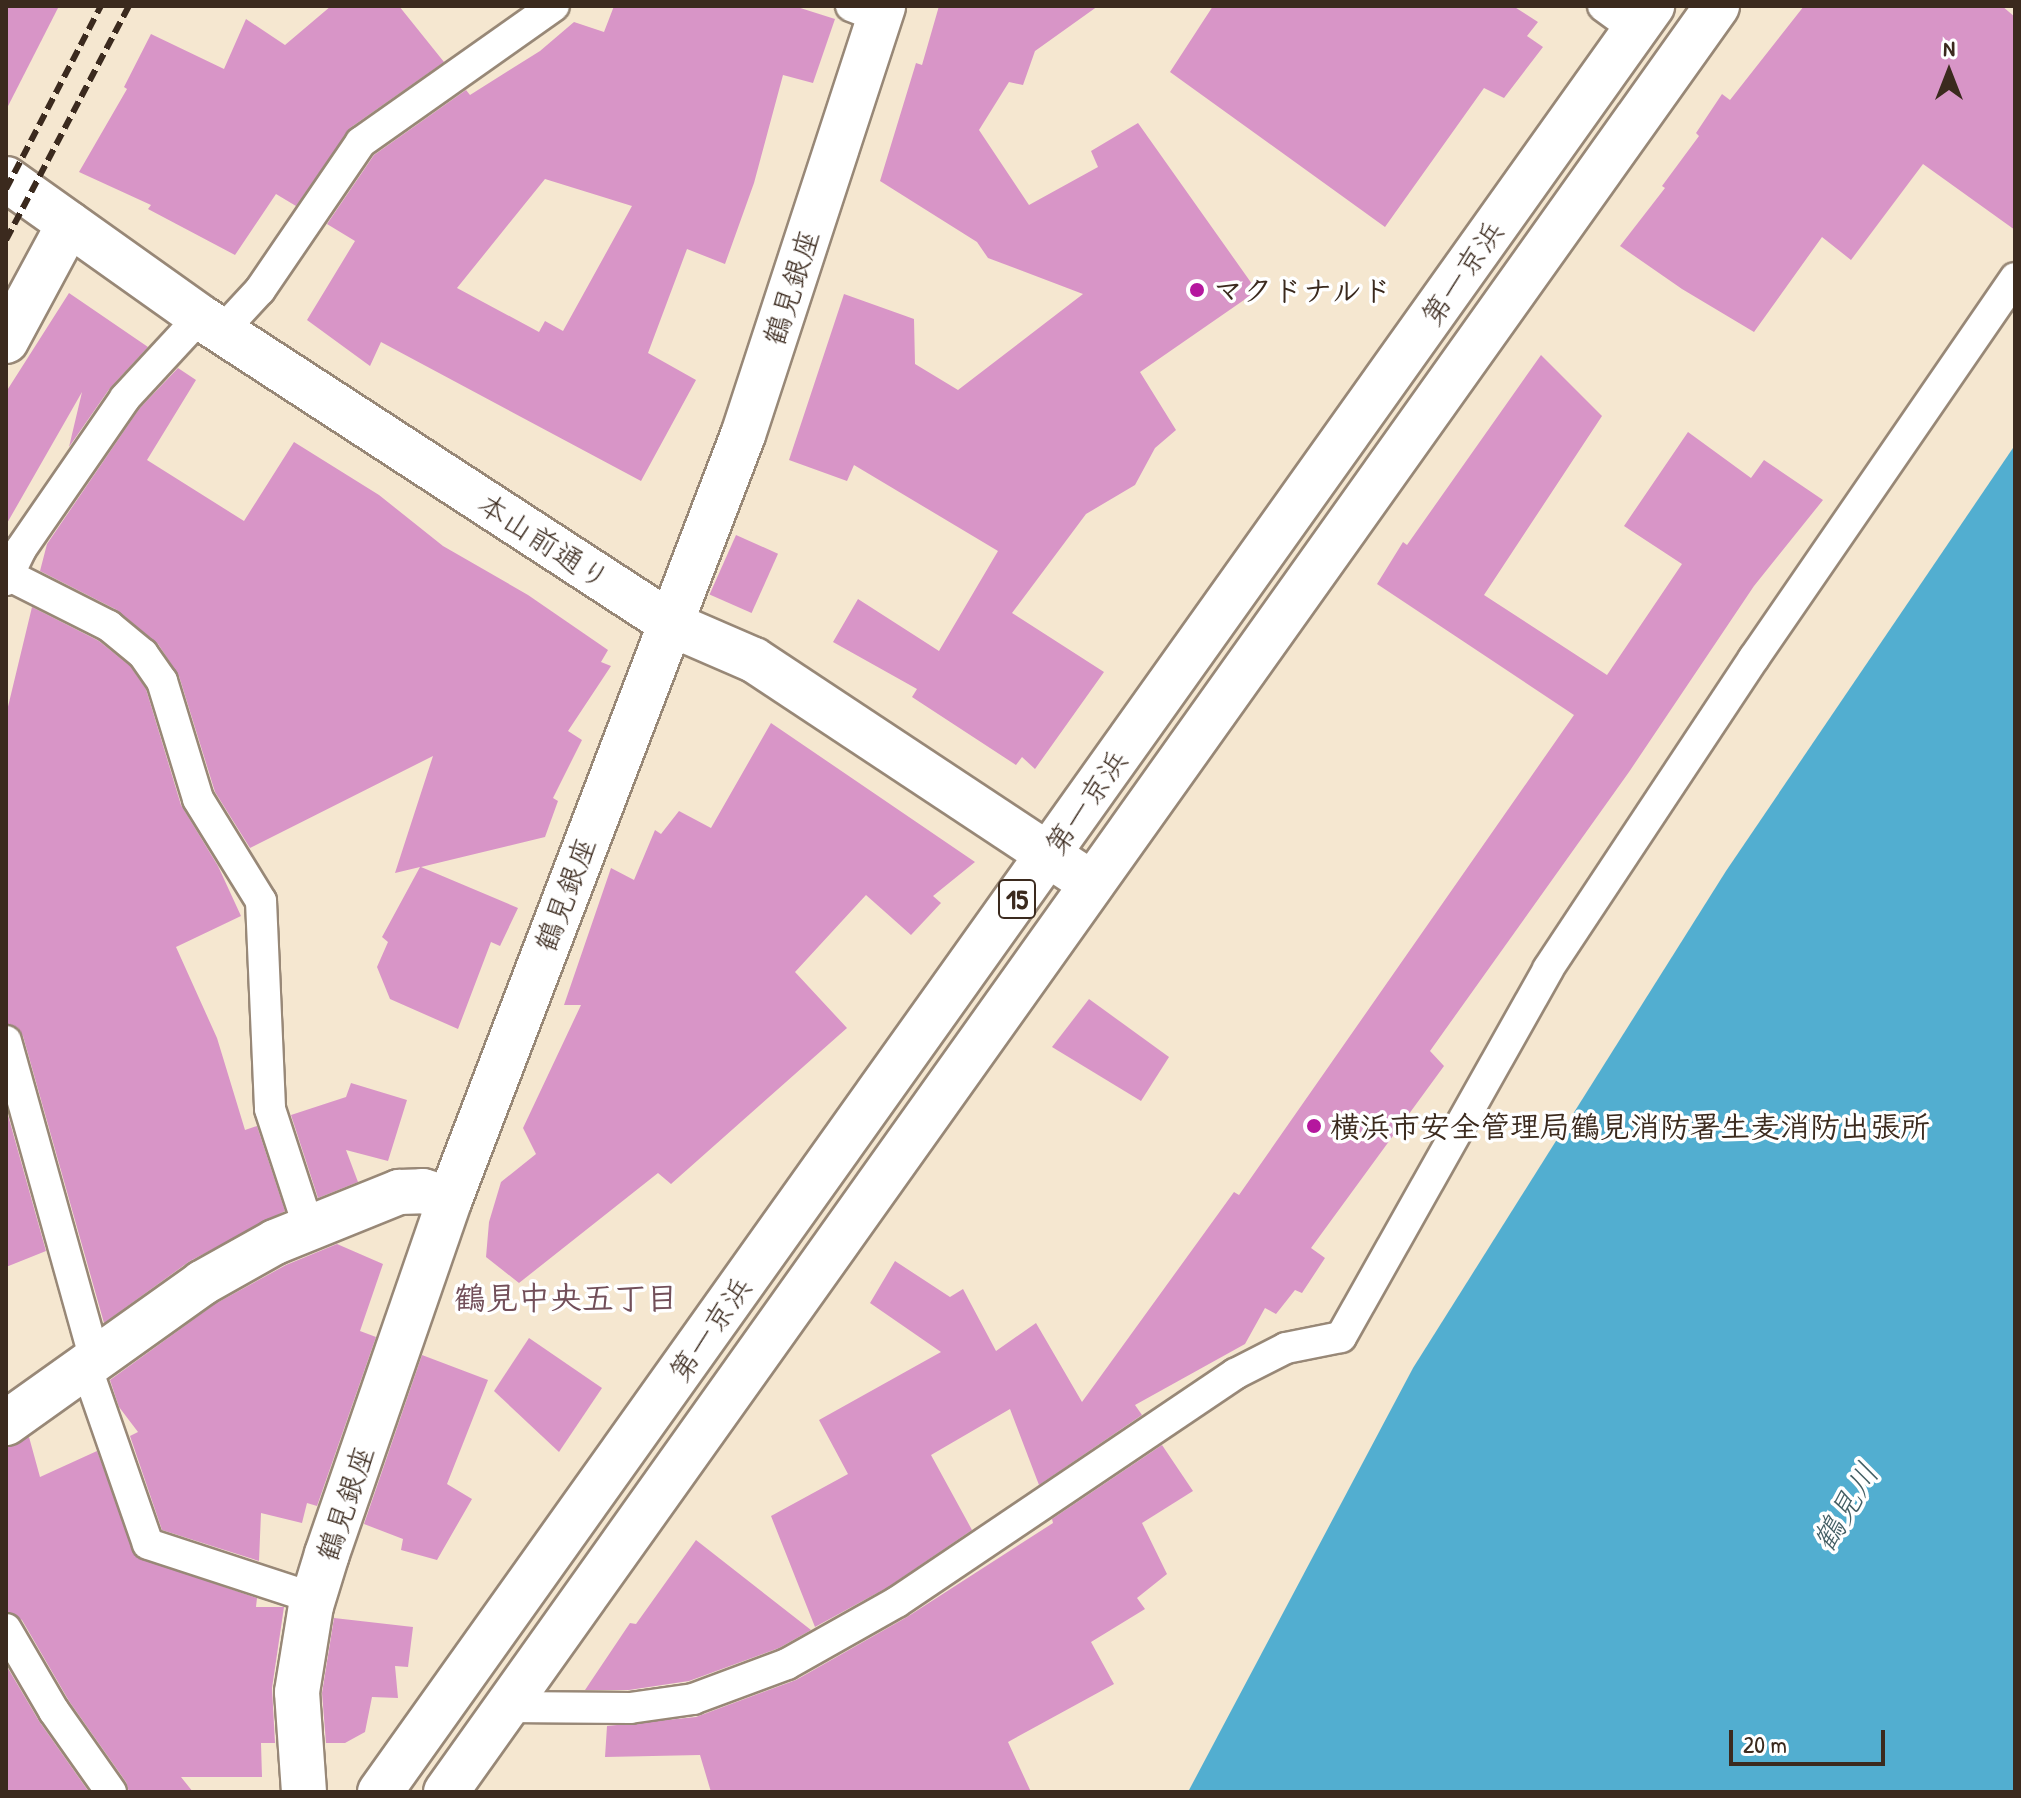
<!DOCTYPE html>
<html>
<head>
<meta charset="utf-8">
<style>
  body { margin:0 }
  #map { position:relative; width:2021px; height:1798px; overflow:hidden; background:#f5e7d0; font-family:"Patrick Hand","Klee One",sans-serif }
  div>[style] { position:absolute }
  .water>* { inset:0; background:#52aed0 }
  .building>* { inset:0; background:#d895c7; transform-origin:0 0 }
  .roads { filter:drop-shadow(2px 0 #988877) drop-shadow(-2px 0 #988877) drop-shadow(0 2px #988877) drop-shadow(0 -2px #988877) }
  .service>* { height:30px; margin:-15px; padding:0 15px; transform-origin:15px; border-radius:15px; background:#fff }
  .pedestrian>* { height:44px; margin:-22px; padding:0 22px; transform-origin:22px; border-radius:22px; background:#fff }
  .minor>* { height:44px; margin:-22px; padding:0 22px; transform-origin:22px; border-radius:22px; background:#fff }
  .trunk>* { height:44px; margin:-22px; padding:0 22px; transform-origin:22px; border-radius:22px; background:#fff }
  .rail>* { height:6px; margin-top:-3px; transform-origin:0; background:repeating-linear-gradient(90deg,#3b2a1e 0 12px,transparent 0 18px) }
  .dots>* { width:22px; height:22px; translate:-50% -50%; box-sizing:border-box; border:4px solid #fff; border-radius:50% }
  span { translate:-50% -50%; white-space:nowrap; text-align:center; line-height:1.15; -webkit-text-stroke:7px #fff; paint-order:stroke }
  .shield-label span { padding:2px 6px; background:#fff; border:2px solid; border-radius:6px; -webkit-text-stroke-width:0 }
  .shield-label { font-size:28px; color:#3b2a1e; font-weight:700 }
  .street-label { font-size:30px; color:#3b2a1e }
  .poi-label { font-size:30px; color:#3b2a1e; font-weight:700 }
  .left { translate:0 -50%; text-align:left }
  .neighbourhood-label { font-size:32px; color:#724f59; font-weight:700 }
  .water-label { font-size:32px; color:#445f65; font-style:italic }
  .frame { position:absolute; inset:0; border:8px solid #3b2a1e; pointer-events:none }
  .north { position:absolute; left:1909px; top:32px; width:80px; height:80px; -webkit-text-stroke:6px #fff; paint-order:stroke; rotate:0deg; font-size:22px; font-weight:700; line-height:32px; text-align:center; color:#3b2a1e }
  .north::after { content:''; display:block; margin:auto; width:28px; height:36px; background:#3b2a1e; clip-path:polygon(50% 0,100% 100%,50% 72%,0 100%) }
  .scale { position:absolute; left:1729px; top:1730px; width:156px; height:36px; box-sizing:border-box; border:4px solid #3b2a1e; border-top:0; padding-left:10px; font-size:24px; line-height:28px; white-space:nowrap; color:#3b2a1e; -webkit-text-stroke:6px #fff; paint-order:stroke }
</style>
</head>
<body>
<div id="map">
  <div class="water">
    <i style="clip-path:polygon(2015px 445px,2015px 1792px,1188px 1792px,1413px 1368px,1726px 871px)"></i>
  </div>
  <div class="building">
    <i style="clip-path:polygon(6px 6px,59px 6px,6px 110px)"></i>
    <i style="clip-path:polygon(331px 6px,399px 6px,444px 62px,350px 128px,296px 206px,276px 194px,235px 255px,148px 209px,151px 205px,79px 172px,127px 89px,124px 87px,151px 34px,224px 69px,246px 19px,285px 45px)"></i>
    <i style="clip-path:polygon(evenodd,614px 6px,794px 6px,835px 19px,813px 83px,783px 75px,754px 183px,725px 264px,687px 249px,648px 353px,696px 380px,641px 481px,381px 342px,370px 366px,307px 320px,355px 241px,327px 224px,374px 155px,466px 90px,470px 95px,540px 51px,574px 22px,604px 32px,614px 6px,545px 179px,632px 206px,563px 331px,545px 321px,539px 332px,457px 288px,545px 179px)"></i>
    <i style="clip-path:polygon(939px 6px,1098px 6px,1035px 51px,1023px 85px,1009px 82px,979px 130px,1029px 205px,1098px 167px,1091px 151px,1138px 123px,1257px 291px,1140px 372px,1176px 430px,1155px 448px,1135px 485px,1086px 514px,1012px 613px,1104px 672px,1035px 769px,1022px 757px,1016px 765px,912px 697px,917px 689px,833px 642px,858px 599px,939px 651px,998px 551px,854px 465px,847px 481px,789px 460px,844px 294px,914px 319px,915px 364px,958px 390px,1083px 294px,988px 258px,977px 242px,880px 181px,916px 63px,922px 65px)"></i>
    <i style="clip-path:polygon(1213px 6px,1513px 6px,1538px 22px,1527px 36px,1543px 47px,1504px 98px,1484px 88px,1385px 227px,1170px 72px)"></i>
    <i style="clip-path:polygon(1804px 6px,2002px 6px,2015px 17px,2015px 230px,1923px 164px,1851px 260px,1822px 237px,1754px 332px,1682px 289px,1620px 246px,1665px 188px,1662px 186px,1699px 136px,1696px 133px,1722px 94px,1730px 100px)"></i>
    <i style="clip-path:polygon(69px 293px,148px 347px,110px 388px,69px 447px,82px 392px,6px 525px,6px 392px)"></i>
    <i style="clip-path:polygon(1541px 355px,1602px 416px,1484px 595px,1607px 675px,1682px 564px,1624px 526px,1688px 432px,1751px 478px,1764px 460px,1823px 500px,1754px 586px,1629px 772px,1430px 1051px,1444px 1066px,1311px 1248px,1325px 1258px,1302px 1293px,1295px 1290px,1276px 1314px,1265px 1308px,1245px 1344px,1135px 1405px,1142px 1415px,1039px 1485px,1010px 1409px,931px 1455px,972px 1530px,888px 1587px,815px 1627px,771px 1516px,848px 1474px,819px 1420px,941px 1352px,870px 1303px,895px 1261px,950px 1297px,963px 1289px,996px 1351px,1036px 1323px,1082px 1402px,1234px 1192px,1239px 1195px,1574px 715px,1377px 584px,1403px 542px,1407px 545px)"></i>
    <i style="clip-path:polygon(178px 368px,196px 380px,147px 460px,244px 521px,294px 442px,379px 495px,443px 546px,528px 595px,608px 650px,601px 662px,611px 666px,568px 731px,582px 740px,553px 798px,558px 801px,545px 837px,421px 867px,518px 908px,500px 946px,491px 942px,458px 1029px,390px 999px,377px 967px,388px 942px,382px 937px,420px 867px,395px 873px,433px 756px,250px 848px,215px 792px,179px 676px,158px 644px,117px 610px,40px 571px,47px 544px,139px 409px)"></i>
    <i style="left:736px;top:535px;width:46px;height:65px;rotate:24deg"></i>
    <i style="clip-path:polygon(32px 607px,99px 641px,130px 666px,146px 689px,181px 805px,218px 866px,241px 916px,176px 947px,217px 1038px,245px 1130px,257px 1126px,285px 1211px,190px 1261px,104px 1323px,23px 1036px,18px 1028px,6px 1024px,6px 715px)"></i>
    <i style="clip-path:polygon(771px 723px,975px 862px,933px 896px,941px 903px,911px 935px,866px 895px,795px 972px,847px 1028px,671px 1184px,658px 1173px,519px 1283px,486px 1257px,489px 1222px,501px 1182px,536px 1154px,523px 1128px,581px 1005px,564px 1005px,611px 868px,634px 880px,655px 830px,661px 834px,679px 811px,711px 828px)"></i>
    <i style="clip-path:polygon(1089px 999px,1169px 1057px,1141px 1101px,1052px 1047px)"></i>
    <i style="clip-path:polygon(351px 1083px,407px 1100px,388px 1161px,346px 1150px,358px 1182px,318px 1198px,291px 1115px,346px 1097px)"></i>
    <i style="clip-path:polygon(6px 1108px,46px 1251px,6px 1267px)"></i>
    <i style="clip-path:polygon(337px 1244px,383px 1264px,360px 1331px,376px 1337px,317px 1506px,307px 1503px,302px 1523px,261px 1513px,259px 1561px,162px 1530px,130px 1436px,138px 1432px,119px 1407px,110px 1380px,215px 1304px,286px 1265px)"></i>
    <i style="clip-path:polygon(529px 1338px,602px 1388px,559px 1452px,494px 1391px)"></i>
    <i style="clip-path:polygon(422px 1355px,488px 1380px,447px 1484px,472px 1499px,437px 1560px,401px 1550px,403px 1539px,364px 1524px)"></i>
    <i style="clip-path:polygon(29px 1437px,40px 1477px,97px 1451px,136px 1557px,257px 1598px,256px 1607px,284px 1607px,272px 1688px,275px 1743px,261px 1743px,262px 1777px,181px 1777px,193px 1792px,129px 1792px,126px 1782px,69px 1701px,22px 1620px,6px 1611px,6px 1448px)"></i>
    <i style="clip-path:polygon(1162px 1445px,1193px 1491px,1142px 1523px,1167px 1574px,1137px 1598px,1145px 1609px,1091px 1642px,1114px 1684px,1008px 1742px,1031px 1792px,711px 1792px,700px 1755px,605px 1757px,607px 1726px,696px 1717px,796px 1680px,907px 1617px,1053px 1523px,1052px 1519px)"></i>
    <i style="clip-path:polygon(696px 1540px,811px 1630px,779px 1648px,689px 1681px,629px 1690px,585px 1690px,630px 1623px,636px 1624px)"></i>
    <i style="clip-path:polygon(334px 1618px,413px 1627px,408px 1667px,395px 1666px,398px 1698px,372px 1697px,365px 1732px,345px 1743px,326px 1743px,322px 1693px)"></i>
    <i style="clip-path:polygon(6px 1665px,39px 1721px,89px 1792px,6px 1792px)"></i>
  </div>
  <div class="roads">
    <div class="service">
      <i style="left:851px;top:6px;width:31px;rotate:21deg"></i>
      <i style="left:1603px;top:6px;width:39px;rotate:36deg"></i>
      <i style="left:222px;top:331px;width:56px;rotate:-47.2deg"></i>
      <i style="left:260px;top:290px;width:179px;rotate:-55.7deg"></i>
      <i style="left:361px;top:142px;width:236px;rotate:-35.2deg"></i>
      <i style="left:8px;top:575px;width:113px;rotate:26.8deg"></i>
      <i style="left:109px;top:626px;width:44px;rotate:39.5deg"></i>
      <i style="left:143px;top:654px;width:33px;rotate:55deg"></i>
      <i style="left:162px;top:681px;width:123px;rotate:73deg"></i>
      <i style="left:198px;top:799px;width:120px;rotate:58.3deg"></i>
      <i style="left:261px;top:901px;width:208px;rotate:87.5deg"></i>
      <i style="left:270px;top:1109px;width:125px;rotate:71.9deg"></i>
      <i style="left:6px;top:580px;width:34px;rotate:-64deg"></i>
      <i style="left:21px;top:549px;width:183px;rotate:-55.4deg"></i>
      <i style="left:125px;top:398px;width:110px;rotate:-47.2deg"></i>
      <i style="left:6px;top:1041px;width:330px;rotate:74.4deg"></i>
      <i style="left:86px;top:1366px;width:188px;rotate:70.8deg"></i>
      <i style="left:148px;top:1544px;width:174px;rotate:18.1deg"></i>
      <i style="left:6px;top:1629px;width:95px;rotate:59.7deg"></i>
      <i style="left:54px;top:1711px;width:99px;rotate:54.9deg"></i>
      <i style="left:506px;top:1707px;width:124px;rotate:0.5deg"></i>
      <i style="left:630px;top:1708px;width:64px;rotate:-8.1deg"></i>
      <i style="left:693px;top:1699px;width:100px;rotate:-20.4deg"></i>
      <i style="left:787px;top:1664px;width:126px;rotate:-29.4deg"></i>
      <i style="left:897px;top:1602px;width:408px;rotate:-34deg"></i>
      <i style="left:1235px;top:1374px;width:57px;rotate:-27deg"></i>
      <i style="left:1286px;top:1348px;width:56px;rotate:-11.3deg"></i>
      <i style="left:1341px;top:1337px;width:422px;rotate:-60.6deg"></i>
      <i style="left:1548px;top:969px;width:373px;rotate:-56.5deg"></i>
      <i style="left:1754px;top:658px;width:461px;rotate:-55.5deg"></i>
    </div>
    <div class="pedestrian">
      <i style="left:6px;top:341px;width:133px;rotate:-61.7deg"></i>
    </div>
    <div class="minor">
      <i style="left:6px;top:179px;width:238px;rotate:35.4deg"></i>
      <i style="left:200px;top:317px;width:564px;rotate:33.07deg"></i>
      <i style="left:673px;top:625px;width:88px;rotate:23.4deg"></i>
      <i style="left:754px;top:660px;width:405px;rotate:33.5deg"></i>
      <i style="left:6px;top:1423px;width:241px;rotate:-35.5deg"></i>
      <i style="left:202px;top:1283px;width:84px;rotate:-29.3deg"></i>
      <i style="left:275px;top:1242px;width:134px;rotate:-22deg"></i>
      <i style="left:399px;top:1192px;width:24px;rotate:-2deg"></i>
      <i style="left:423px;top:1191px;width:28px;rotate:17deg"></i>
      <i style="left:304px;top:1792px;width:100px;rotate:-94deg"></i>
      <i style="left:297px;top:1692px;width:87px;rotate:-80.8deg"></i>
      <i style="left:311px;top:1606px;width:54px;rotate:-72.9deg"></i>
      <i style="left:327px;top:1554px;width:376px;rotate:-70.9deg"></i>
      <i style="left:450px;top:1199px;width:818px;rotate:-69.02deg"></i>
      <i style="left:743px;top:435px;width:451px;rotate:-71.9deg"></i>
    </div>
    <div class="trunk">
      <i style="left:380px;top:1792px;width:2193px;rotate:-54.54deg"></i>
      <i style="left:446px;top:1792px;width:2192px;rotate:-54.56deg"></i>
    </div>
  </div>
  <div class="rail">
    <i style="left:6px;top:189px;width:206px;rotate:-62.6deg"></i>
    <i style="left:6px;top:240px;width:264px;rotate:-62.3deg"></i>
  </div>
  <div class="dots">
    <i style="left:1197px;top:290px;background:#b5179e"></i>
    <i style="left:1314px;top:1126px;background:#b5179e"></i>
  </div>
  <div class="shield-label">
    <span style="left:1017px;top:899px">15</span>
  </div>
  <div class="street-label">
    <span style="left:1462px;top:273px;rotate:-55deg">第一京浜</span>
    <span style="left:791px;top:287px;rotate:-72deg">鶴見銀座</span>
    <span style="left:544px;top:541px;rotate:33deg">本山前通り</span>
    <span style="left:1086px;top:802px;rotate:-55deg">第一京浜</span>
    <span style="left:565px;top:894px;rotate:-69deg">鶴見銀座</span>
    <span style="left:710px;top:1329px;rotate:-55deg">第一京浜</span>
    <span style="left:345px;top:1503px;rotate:-71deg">鶴見銀座</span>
  </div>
  <div class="poi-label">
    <span class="left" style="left:1213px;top:290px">マクドナルド</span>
    <span class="left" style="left:1330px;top:1126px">横浜市安全管理局鶴見消防署生麦消防出張所</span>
  </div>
  <div class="neighbourhood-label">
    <span style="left:566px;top:1298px">鶴見中央五丁目</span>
  </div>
  <div class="water-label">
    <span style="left:1846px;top:1507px;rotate:-59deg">鶴見川</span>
  </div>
  <div class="frame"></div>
  <div class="north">N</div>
  <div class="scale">20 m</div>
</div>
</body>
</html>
